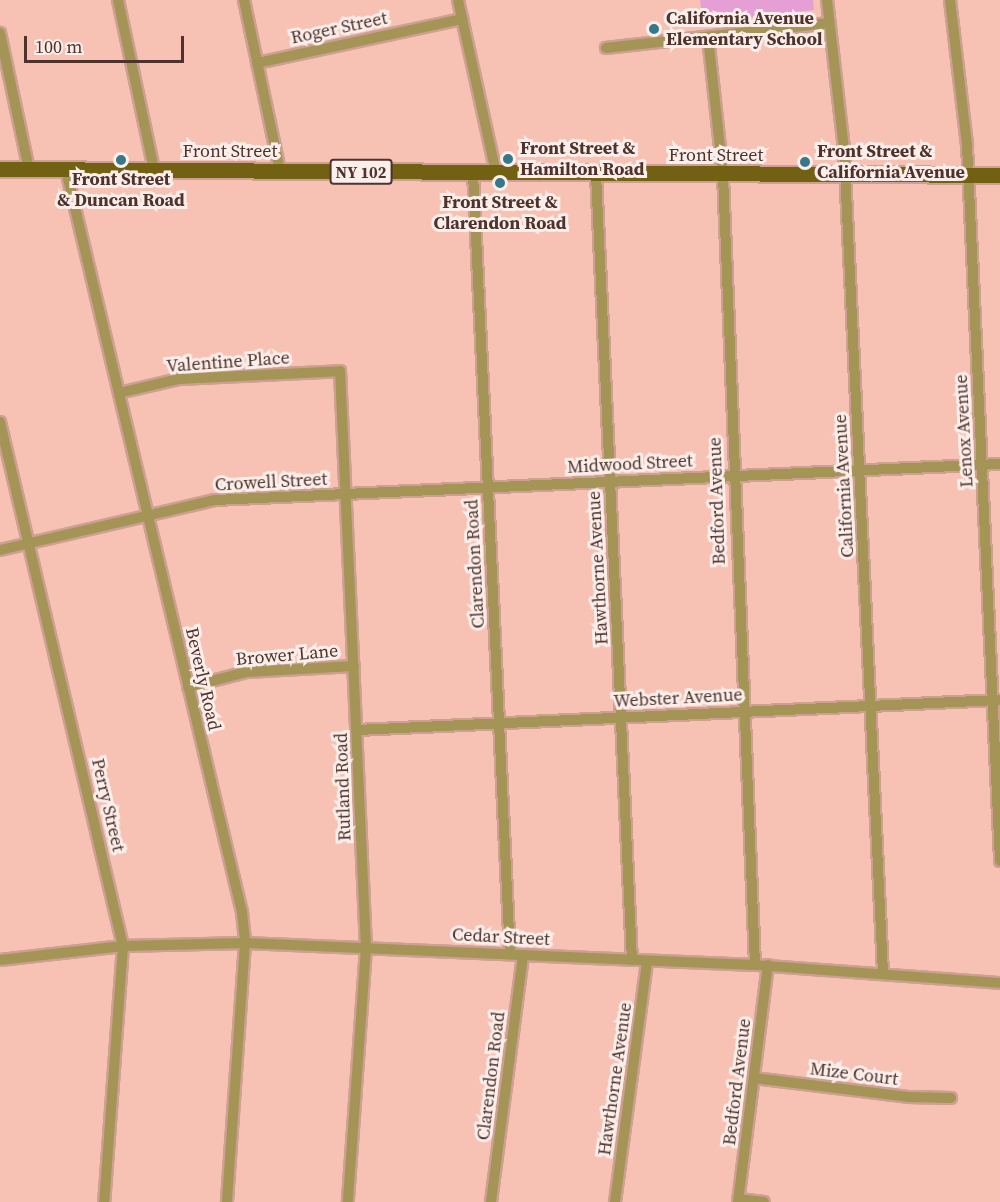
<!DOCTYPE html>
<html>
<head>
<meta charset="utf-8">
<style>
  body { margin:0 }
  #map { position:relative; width:1000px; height:1202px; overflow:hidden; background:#f7c2b4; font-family:"Source Serif 4",serif }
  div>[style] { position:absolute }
  .green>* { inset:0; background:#e69fd5 }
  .roads { filter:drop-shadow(2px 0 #cea094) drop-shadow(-2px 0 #cea094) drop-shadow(0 2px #cea094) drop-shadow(0 -2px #cea094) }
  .street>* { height:10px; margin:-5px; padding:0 5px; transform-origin:5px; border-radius:5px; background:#a49456 }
  .primary>* { height:15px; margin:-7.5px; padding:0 7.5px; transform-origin:7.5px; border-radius:7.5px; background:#726112 }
  .dots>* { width:16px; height:16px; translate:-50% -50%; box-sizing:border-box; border:3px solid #fceeea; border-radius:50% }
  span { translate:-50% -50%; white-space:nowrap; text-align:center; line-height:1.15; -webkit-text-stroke:6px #fceeea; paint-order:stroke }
  .shield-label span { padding:2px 4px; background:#fceeea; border:2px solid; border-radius:4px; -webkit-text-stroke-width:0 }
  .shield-label { font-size:16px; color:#4e332d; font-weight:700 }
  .poi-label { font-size:18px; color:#4e332d; font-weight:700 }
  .left { translate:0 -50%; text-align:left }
  .street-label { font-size:18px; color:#4e332d }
  .scale { position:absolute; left:24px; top:36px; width:160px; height:27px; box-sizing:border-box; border:3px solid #4e332d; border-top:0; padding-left:8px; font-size:18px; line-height:21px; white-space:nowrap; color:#4e332d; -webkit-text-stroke:4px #fceeea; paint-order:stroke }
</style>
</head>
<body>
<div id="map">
  <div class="green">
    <i style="clip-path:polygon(700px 0,813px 0,814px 10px,703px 23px)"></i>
  </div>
  <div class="roads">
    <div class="street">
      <i style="left:118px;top:0;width:174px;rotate:78deg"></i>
      <i style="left:244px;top:0;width:175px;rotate:78.1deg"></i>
      <i style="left:458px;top:0;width:177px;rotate:77.6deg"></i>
      <i style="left:827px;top:0;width:150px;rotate:83.5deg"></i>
      <i style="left:844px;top:149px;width:824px;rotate:87.29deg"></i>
      <i style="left:950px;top:0;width:146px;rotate:83.3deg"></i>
      <i style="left:967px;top:145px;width:717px;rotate:87.36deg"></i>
      <i style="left:0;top:33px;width:139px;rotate:78deg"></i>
      <i style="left:708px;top:37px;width:139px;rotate:83.8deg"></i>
      <i style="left:723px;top:175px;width:791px;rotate:87.68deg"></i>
      <i style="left:606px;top:48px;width:224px;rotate:-6.4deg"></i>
      <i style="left:257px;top:63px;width:210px;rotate:-12.1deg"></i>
      <i style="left:66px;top:170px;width:763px;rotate:76.66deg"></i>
      <i style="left:242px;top:912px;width:31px;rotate:84deg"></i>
      <i style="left:245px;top:943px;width:260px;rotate:94deg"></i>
      <i style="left:473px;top:173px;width:782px;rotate:87.29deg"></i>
      <i style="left:596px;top:174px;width:787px;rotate:87.38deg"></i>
      <i style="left:119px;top:393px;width:62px;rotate:-13.1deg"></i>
      <i style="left:179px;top:379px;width:161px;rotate:-2.8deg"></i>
      <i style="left:340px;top:371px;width:578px;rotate:87.42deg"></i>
      <i style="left:366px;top:948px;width:255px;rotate:94.1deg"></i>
      <i style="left:0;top:422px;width:538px;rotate:76.79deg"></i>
      <i style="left:123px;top:946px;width:257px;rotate:94.2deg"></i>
      <i style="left:0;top:550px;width:221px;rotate:-13.1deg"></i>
      <i style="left:215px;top:500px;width:786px;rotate:-2.63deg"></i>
      <i style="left:188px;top:687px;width:61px;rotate:-14.3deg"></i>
      <i style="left:247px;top:672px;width:107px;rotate:-3.2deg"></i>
      <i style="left:357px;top:730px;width:642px;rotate:-2.68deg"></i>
      <i style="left:0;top:960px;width:124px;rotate:-6.5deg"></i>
      <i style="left:123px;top:946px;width:122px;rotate:-1.4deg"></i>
      <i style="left:245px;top:943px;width:510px;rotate:2.47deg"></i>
      <i style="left:755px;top:965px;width:246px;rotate:4.2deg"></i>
      <i style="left:754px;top:1078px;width:155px;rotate:7deg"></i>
      <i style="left:908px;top:1097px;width:43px;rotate:1.3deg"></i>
      <i style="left:739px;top:1199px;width:25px;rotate:7deg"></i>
      <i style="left:491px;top:1202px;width:249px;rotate:-82.6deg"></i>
      <i style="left:615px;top:1202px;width:243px;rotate:-82.4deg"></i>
      <i style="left:738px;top:1202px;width:239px;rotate:-82.8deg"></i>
    </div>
    <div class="primary">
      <i style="left:0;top:169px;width:1000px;rotate:0.34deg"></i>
    </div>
  </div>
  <div class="dots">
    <i style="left:654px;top:29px;background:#357888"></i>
    <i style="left:508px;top:159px;background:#357888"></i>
    <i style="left:121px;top:160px;background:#357888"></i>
    <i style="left:805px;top:162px;background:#357888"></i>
    <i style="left:500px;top:183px;background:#357888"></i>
  </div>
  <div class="shield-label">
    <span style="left:361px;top:172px">NY 102</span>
  </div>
  <div class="poi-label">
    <span class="left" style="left:666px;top:29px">California Avenue<br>Elementary School</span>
    <span class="left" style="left:520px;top:159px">Front Street &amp;<br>Hamilton Road</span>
    <span class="left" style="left:817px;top:162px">Front Street &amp;<br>California Avenue</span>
    <span style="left:121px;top:190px">Front Street<br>&amp; Duncan Road</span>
    <span style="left:500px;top:213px">Front Street &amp;<br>Clarendon Road</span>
  </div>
  <div class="street-label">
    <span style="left:339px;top:28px;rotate:-12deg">Roger Street</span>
    <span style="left:230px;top:151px">Front Street</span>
    <span style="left:716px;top:155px">Front Street</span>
    <span style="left:228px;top:362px;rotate:-4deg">Valentine Place</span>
    <span style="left:964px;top:431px;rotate:-93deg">Lenox Avenue</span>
    <span style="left:630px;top:464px;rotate:-3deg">Midwood Street</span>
    <span style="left:271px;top:482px;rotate:-3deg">Crowell Street</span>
    <span style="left:844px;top:486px;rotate:-93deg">California Avenue</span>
    <span style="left:717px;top:501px;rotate:-92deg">Bedford Avenue</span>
    <span style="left:475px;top:564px;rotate:-93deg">Clarendon Road</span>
    <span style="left:598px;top:568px;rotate:-93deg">Hawthorne Avenue</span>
    <span style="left:287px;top:655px;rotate:-5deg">Brower Lane</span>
    <span style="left:203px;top:679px;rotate:77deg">Beverly Road</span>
    <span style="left:678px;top:698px;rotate:-3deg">Webster Avenue</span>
    <span style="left:343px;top:787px;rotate:-92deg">Rutland Road</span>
    <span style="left:108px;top:805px;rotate:77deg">Perry Street</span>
    <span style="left:501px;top:937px;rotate:3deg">Cedar Street</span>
    <span style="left:854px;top:1074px;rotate:7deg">Mize Court</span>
    <span style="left:491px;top:1076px;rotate:-83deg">Clarendon Road</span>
    <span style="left:615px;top:1079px;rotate:-82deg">Hawthorne Avenue</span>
    <span style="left:737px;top:1082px;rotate:-83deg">Bedford Avenue</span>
  </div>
  <div class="scale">100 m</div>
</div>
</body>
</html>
